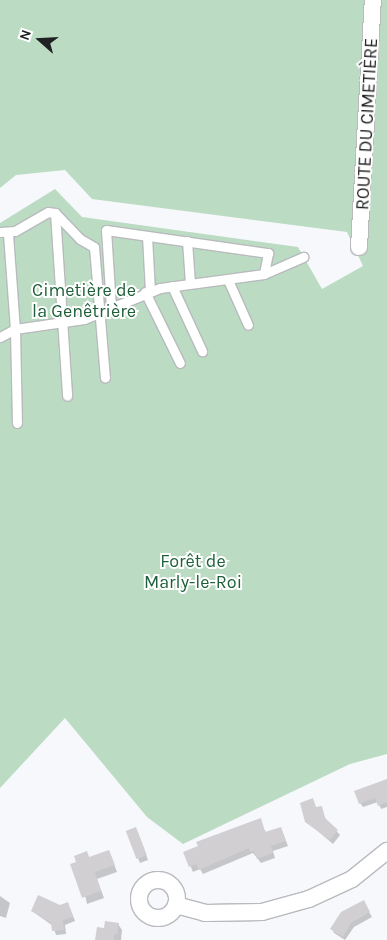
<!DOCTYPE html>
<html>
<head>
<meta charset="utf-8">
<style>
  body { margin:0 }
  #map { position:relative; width:387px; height:940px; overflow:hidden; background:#f6f8fb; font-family:Karla,sans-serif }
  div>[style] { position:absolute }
  .green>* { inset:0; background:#bbdbc3 }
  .shadow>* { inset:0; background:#0003 }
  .building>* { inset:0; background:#d1cfd2; transform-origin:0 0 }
  .roads { filter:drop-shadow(1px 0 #b8babd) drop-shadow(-1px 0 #b8babd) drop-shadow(0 1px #b8babd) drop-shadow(0 -1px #b8babd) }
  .service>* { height:9px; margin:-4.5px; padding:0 4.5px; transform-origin:4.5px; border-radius:4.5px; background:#fff }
  .minor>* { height:16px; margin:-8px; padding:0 8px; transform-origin:8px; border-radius:8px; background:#fff }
  .minor>.ring { margin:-8px; padding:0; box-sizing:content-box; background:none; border:16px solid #fff; border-radius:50% }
  span { translate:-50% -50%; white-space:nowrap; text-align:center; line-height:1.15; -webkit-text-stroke:4px #fff; paint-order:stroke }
  .street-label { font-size:18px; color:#202122 }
  .park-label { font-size:18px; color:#1d5f38 }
  .north { position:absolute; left:15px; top:15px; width:50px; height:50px; -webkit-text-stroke:4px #fff; paint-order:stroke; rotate:289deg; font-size:14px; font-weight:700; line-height:20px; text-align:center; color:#202122 }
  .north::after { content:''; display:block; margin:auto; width:18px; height:22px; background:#202122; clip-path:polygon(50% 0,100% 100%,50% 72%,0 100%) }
</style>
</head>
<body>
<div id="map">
  <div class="green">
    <i style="clip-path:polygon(0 0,387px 0,387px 754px,350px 764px,183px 844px,147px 817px,65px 718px,0 788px,0 223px,55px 189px,82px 217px,298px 247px,322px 289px,363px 266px,347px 232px,92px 199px,65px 170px,16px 175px,0 188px)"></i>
  </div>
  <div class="shadow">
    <i style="clip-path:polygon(387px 782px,387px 807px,381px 809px,378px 802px,363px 807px,360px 803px)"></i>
    <i style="clip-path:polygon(321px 807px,326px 820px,340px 835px,333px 844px,307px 822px)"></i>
    <i style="clip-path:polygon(260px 820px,266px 833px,280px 828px,283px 833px,288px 846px,273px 851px,275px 858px,261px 863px,253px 853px,203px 874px,200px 869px,193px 872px,185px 853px)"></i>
    <i style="clip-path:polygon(127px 831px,138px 833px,148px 860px,140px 863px)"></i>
    <i style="clip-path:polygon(109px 851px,117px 872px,97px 879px,104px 898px,87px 904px,78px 863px)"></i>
    <i style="clip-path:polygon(0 896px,10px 903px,6px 918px,0 916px)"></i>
    <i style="clip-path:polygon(363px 901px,372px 917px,354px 927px,345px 940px,334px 933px,332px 929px)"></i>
    <i style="clip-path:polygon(60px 906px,70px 908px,75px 921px,65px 925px,66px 934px,56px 935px,53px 926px,32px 911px)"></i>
    <i style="clip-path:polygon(118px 924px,122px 930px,121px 940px,96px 940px,105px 929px)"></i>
  </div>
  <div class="building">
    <i style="clip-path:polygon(387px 779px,387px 802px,378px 806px,375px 798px,359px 804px,354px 791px)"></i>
    <i style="clip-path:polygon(313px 798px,316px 807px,322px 806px,325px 818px,338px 830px,330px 840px,305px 822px,300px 803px)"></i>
    <i style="clip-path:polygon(261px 818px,265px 832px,281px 827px,286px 841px,271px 846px,273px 853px,257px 859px,254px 851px,250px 852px,249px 848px,199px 870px,196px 864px,189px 867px,183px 852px,198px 846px,196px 842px)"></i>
    <i style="left:136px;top:827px;width:30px;height:11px;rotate:69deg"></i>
    <i style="clip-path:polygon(109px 850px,115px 865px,95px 872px,101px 891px,82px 898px,70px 864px,76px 862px,74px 856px,87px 851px,89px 857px)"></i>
    <i style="clip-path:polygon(38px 895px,60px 905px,68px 902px,73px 917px,63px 920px,64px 930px,52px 931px,51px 923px,31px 911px)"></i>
    <i style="clip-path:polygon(364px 900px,370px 912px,351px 923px,343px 937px,330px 929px,341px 912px)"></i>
    <i style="clip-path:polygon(105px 921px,119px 923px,117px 935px,114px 934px,114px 940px,95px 940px,97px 927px,104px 928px)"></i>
  </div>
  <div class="roads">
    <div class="service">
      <i style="left:55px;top:213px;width:183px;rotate:86.2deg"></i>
      <i style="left:0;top:232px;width:15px;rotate:-4deg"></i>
      <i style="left:15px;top:231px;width:38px;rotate:-30deg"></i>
      <i style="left:48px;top:212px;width:7px;rotate:8deg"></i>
      <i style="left:55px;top:213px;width:36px;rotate:46deg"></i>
      <i style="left:80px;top:239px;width:16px;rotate:30deg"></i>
      <i style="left:94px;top:247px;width:131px;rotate:85.2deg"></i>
      <i style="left:8px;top:234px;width:95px;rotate:85.8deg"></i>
      <i style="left:15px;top:329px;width:94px;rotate:88.8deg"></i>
      <i style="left:147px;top:236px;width:55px;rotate:86.9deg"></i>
      <i style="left:187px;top:241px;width:42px;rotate:85.9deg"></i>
      <i style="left:228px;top:280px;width:49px;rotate:66deg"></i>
      <i style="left:172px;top:286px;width:72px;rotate:65.2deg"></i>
      <i style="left:145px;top:292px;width:79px;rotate:63.8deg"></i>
      <i style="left:111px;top:307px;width:77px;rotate:-93.7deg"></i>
      <i style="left:106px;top:230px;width:164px;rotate:8.1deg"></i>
      <i style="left:268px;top:253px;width:21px;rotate:101deg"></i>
      <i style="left:0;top:337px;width:17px;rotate:-28deg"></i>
      <i style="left:15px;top:329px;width:70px;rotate:-8.2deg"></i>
      <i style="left:84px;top:319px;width:82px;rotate:-22.2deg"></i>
      <i style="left:160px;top:288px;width:105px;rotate:-7.7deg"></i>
      <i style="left:264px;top:274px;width:43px;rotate:-23.6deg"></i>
    </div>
    <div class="minor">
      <i style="left:359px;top:247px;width:247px;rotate:-86.8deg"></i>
      <i class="ring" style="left:139px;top:880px;width:22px;height:22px"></i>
      <i style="left:176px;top:905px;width:30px;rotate:15deg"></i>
      <i style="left:205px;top:913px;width:57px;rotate:-1deg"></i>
      <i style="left:262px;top:912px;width:49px;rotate:-15.5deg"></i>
      <i style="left:309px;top:899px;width:47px;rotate:-24.9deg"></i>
      <i style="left:352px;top:879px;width:45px;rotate:-38.7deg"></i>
    </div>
  </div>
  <div class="street-label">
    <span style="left:367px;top:124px;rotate:-87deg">ROUTE DU CIMETIÈRE</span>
  </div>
  <div class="park-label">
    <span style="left:84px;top:301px">Cimetière de<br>la Genêtrière</span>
    <span style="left:193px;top:572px">Forêt de<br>Marly-le-Roi</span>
  </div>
  <div class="north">N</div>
</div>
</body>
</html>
